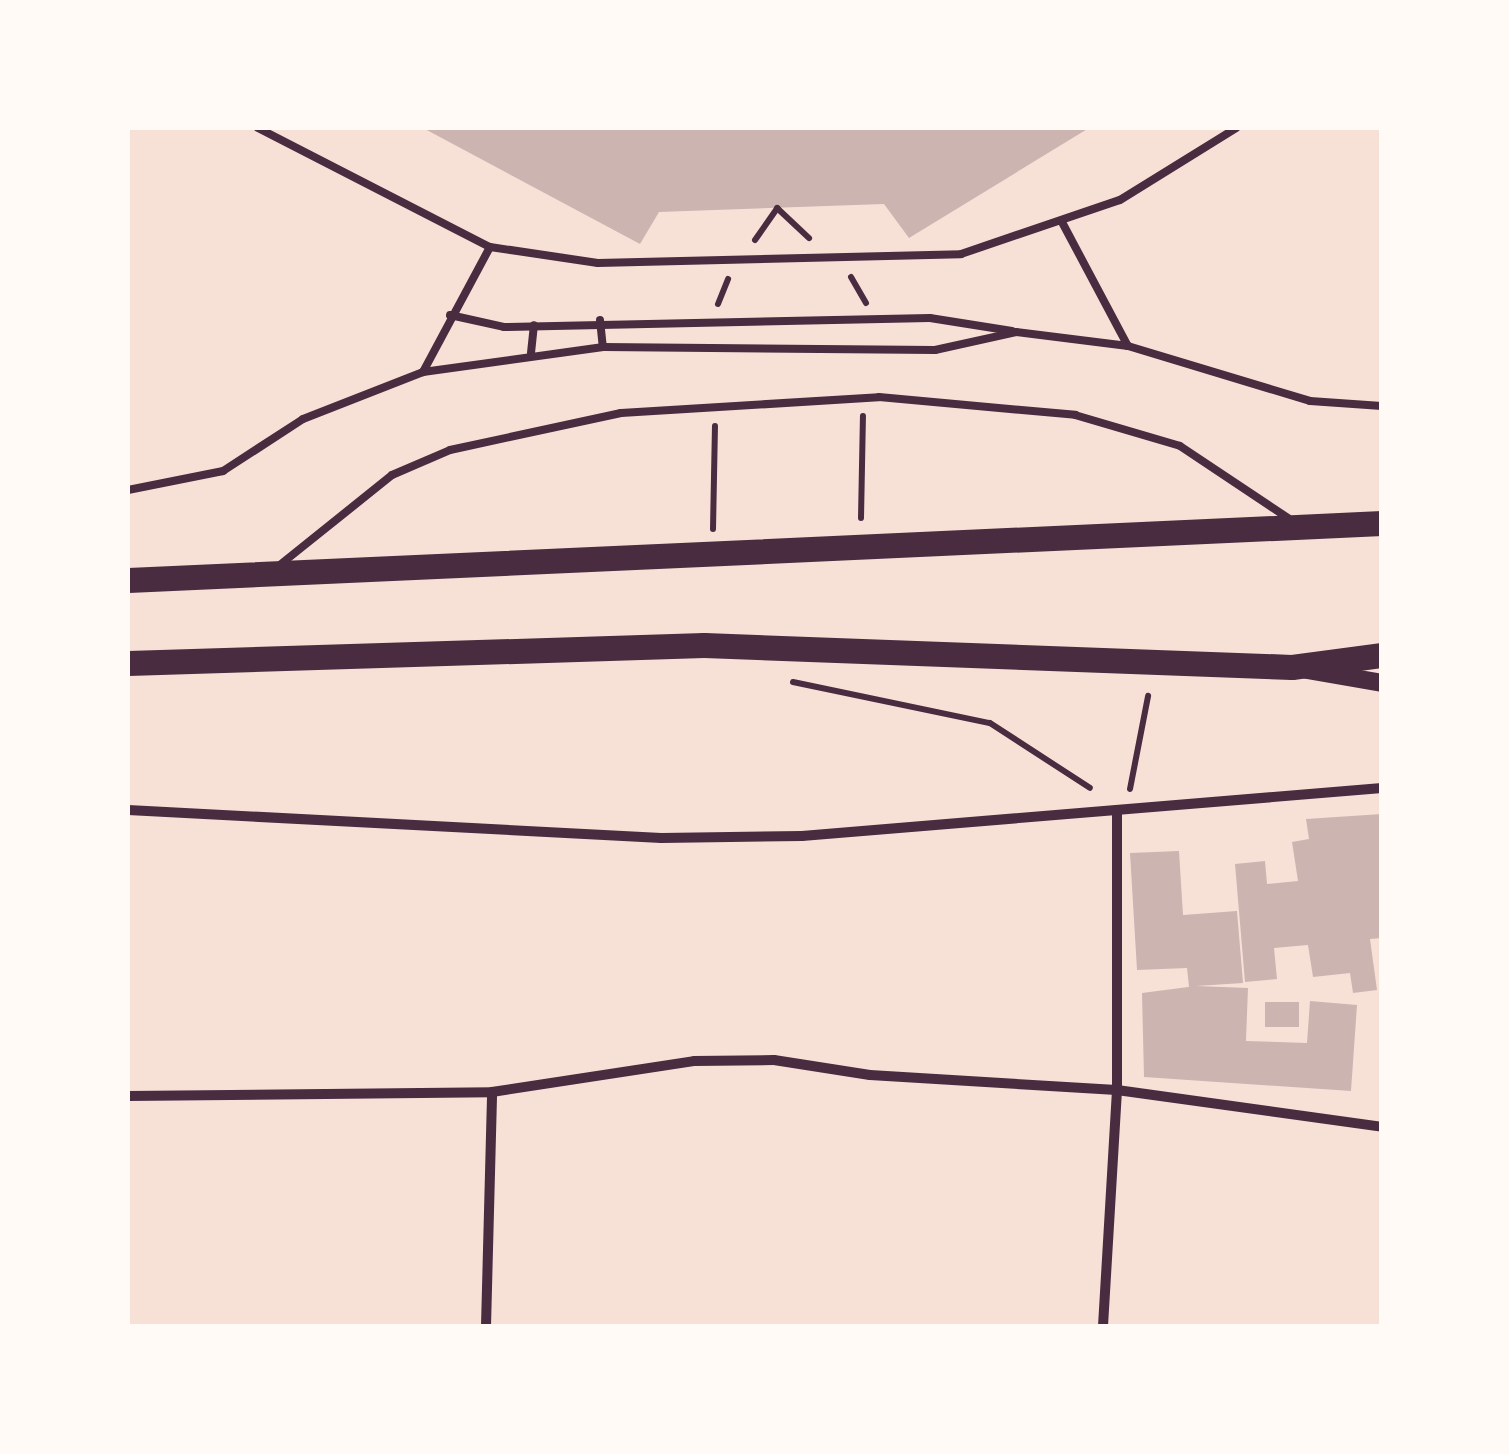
<!DOCTYPE html>
<html>
<head>
<meta charset="utf-8">
<style>
  body { margin:0 }
  #map { position:relative; width:1509px; height:1454px; overflow:hidden; background:#f7e1d7; font-family:"Archivo Narrow",sans-serif }
  div>[style] { position:absolute }
  .building>* { inset:0; background:#ccb4b1; transform-origin:0 0 }
  .path>* { height:6px; margin:-3px; padding:0 3px; transform-origin:3px; border-radius:3px; background:#4a2c40 }
  .service>* { height:8px; margin:-4px; padding:0 4px; transform-origin:4px; border-radius:4px; background:#4a2c40 }
  .minor>* { height:10px; margin:-5px; padding:0 5px; transform-origin:5px; border-radius:5px; background:#4a2c40 }
  .tertiary>* { height:18px; margin:-9px; padding:0 9px; transform-origin:9px; border-radius:9px; background:#4a2c40 }
  .primary>* { height:25px; margin:-12.5px; padding:0 12.5px; transform-origin:12.5px; border-radius:12.5px; background:#4a2c40 }
  span { translate:-50% -50%; white-space:nowrap; text-align:center; line-height:1.15; -webkit-text-stroke:9px #fffaf5; paint-order:stroke }
  .frame { position:absolute; inset:0; border:130px solid #fffaf5; pointer-events:none }
</style>
</head>
<body>
<div id="map">
  <div class="building">
    <i style="clip-path:polygon(423px 128px,1089px 128px,909px 238px,884px 204px,659px 212px,640px 244px)"></i>
    <i style="clip-path:polygon(1382px 814px,1382px 938px,1370px 939px,1377px 990px,1353px 993px,1350px 973px,1313px 977px,1308px 945px,1274px 948px,1277px 979px,1245px 982px,1235px 864px,1265px 861px,1267px 884px,1298px 881px,1292px 842px,1309px 839px,1306px 819px)"></i>
    <i style="clip-path:polygon(1179px 851px,1183px 915px,1237px 911px,1243px 983px,1196px 986px,1248px 988px,1246px 1041px,1307px 1043px,1310px 1001px,1357px 1005px,1351px 1091px,1144px 1077px,1142px 993px,1196px 986px,1189px 987px,1187px 968px,1137px 970px,1130px 853px)"></i>
    <i style="left:1265px;top:1002px;width:34px;height:25px"></i>
  </div>
  <div class="path">
    <i style="left:755px;top:240px;width:39px;rotate:-55deg"></i>
    <i style="left:777px;top:208px;width:44px;rotate:43.2deg"></i>
    <i style="left:851px;top:277px;width:30px;rotate:60deg"></i>
    <i style="left:718px;top:304px;width:27px;rotate:-68deg"></i>
    <i style="left:861px;top:518px;width:102px;rotate:-88.9deg"></i>
    <i style="left:713px;top:529px;width:103px;rotate:-88.9deg"></i>
    <i style="left:793px;top:682px;width:201px;rotate:11.8deg"></i>
    <i style="left:990px;top:723px;width:119px;rotate:33deg"></i>
    <i style="left:1130px;top:789px;width:95px;rotate:-79deg"></i>
  </div>
  <div class="service">
    <i style="left:258px;top:128px;width:261px;rotate:27.2deg"></i>
    <i style="left:490px;top:247px;width:142px;rotate:118.2deg"></i>
    <i style="left:1063px;top:224px;width:138px;rotate:62deg"></i>
    <i style="left:490px;top:247px;width:109px;rotate:8.4deg"></i>
    <i style="left:598px;top:263px;width:363px;rotate:-1.4deg"></i>
    <i style="left:961px;top:254px;width:168px;rotate:-18.8deg"></i>
    <i style="left:1120px;top:200px;width:137px;rotate:-31.8deg"></i>
    <i style="left:450px;top:315px;width:55px;rotate:12.5deg"></i>
    <i style="left:504px;top:327px;width:426px;rotate:-1.2deg"></i>
    <i style="left:930px;top:318px;width:83px;rotate:9deg"></i>
    <i style="left:600px;top:320px;width:27px;rotate:84deg"></i>
    <i style="left:531px;top:353px;width:28px;rotate:-84deg"></i>
    <i style="left:128px;top:490px;width:97px;rotate:-11.3deg"></i>
    <i style="left:223px;top:471px;width:95px;rotate:-33deg"></i>
    <i style="left:303px;top:419px;width:129px;rotate:-21.4deg"></i>
    <i style="left:423px;top:372px;width:182px;rotate:-7.9deg"></i>
    <i style="left:603px;top:347px;width:332px;rotate:0.5deg"></i>
    <i style="left:935px;top:350px;width:83px;rotate:-12.5deg"></i>
    <i style="left:1016px;top:332px;width:113px;rotate:7.1deg"></i>
    <i style="left:1128px;top:346px;width:190px;rotate:16.8deg"></i>
    <i style="left:1310px;top:401px;width:72px;rotate:4deg"></i>
    <i style="left:281px;top:564px;width:142px;rotate:-38.7deg"></i>
    <i style="left:392px;top:475px;width:63px;rotate:-23.3deg"></i>
    <i style="left:450px;top:450px;width:175px;rotate:-12.2deg"></i>
    <i style="left:621px;top:413px;width:258px;rotate:-3.5deg"></i>
    <i style="left:879px;top:397px;width:197px;rotate:5.2deg"></i>
    <i style="left:1075px;top:415px;width:109px;rotate:16.4deg"></i>
    <i style="left:1180px;top:446px;width:130px;rotate:33.7deg"></i>
  </div>
  <div class="minor">
    <i style="left:128px;top:810px;width:534px;rotate:3.01deg"></i>
    <i style="left:661px;top:838px;width:141px;rotate:-0.8deg"></i>
    <i style="left:802px;top:836px;width:582px;rotate:-4.73deg"></i>
    <i style="left:128px;top:1096px;width:364px;rotate:-0.6deg"></i>
    <i style="left:492px;top:1092px;width:204px;rotate:-8.7deg"></i>
    <i style="left:694px;top:1061px;width:80px;rotate:-0.7deg"></i>
    <i style="left:774px;top:1060px;width:97px;rotate:8.9deg"></i>
    <i style="left:870px;top:1075px;width:247px;rotate:3.5deg"></i>
    <i style="left:1117px;top:1090px;width:268px;rotate:7.9deg"></i>
    <i style="left:486px;top:1326px;width:234px;rotate:-88.5deg"></i>
    <i style="left:1103px;top:1326px;width:236px;rotate:-86.6deg"></i>
    <i style="left:1117px;top:1090px;width:280px;rotate:-90deg"></i>
  </div>
  <div class="tertiary">
    <i style="left:1307px;top:670px;width:76px;rotate:9.8deg"></i>
  </div>
  <div class="primary">
    <i style="left:128px;top:580px;width:1255px;rotate:-2.6deg"></i>
    <i style="left:128px;top:663px;width:576px;rotate:-1.79deg"></i>
    <i style="left:704px;top:645px;width:588px;rotate:2.14deg"></i>
    <i style="left:1292px;top:667px;width:91px;rotate:-7.6deg"></i>
  </div>
  <div class="frame"></div>
</div>
</body>
</html>
